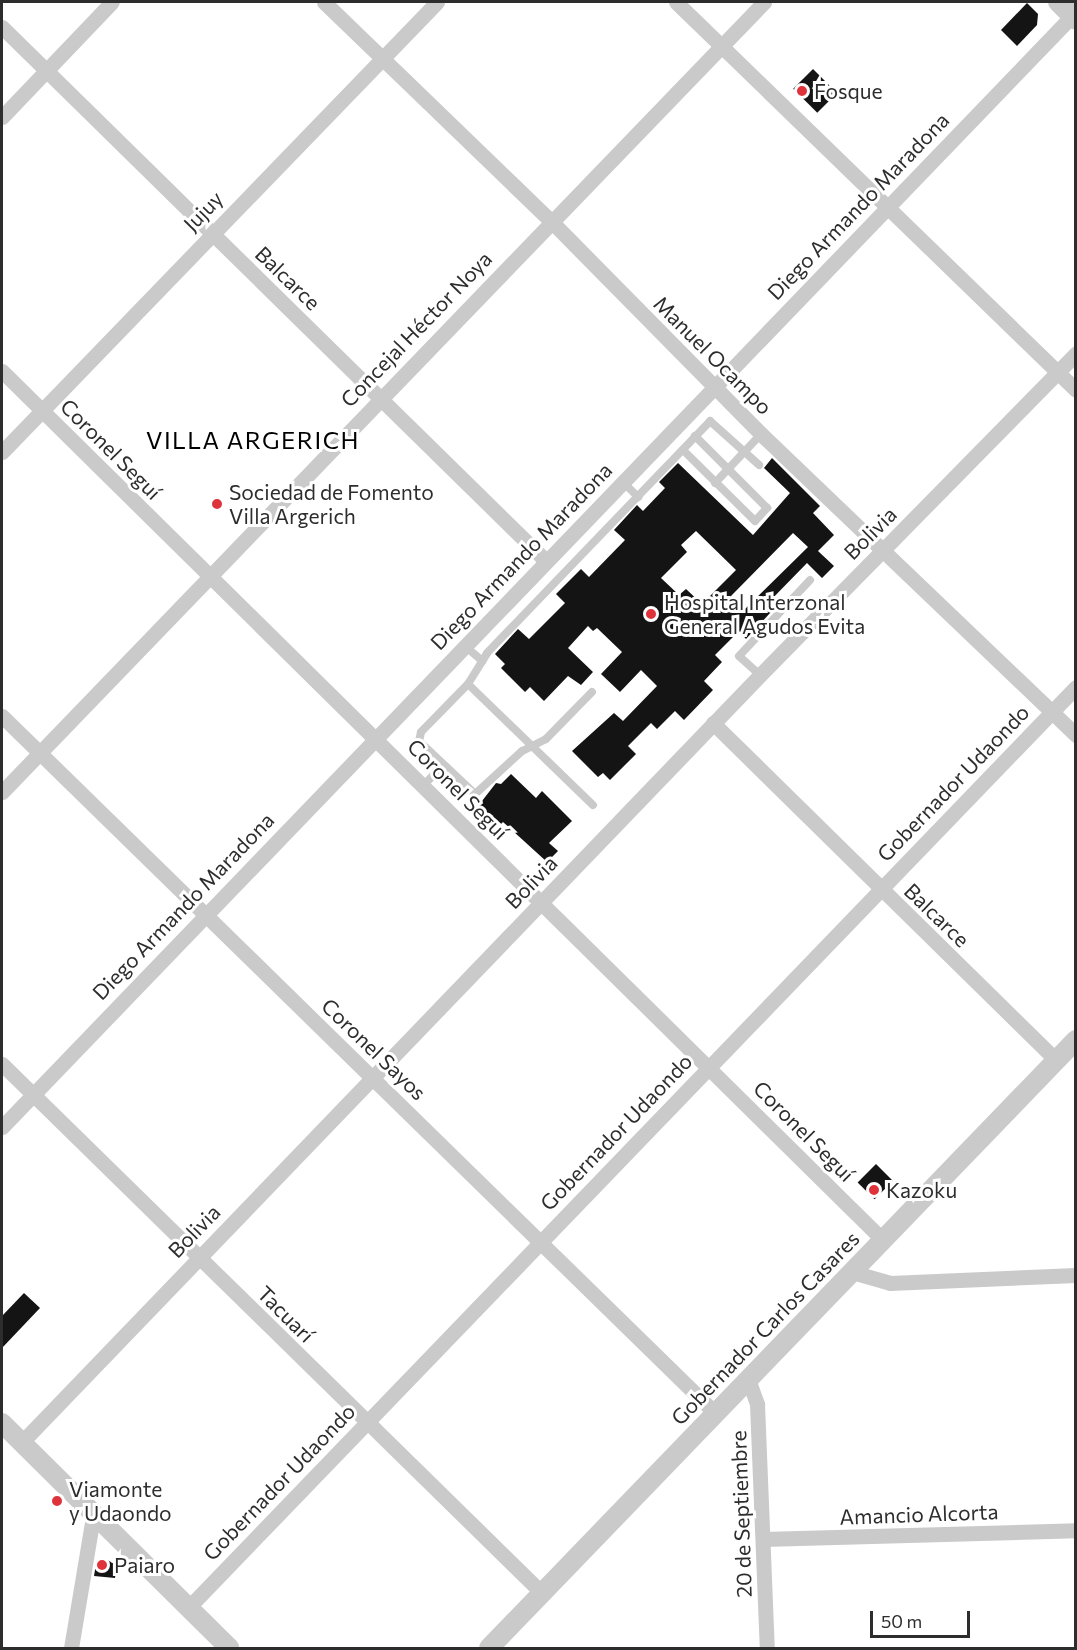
<!DOCTYPE html>
<html>
<head>
<meta charset="utf-8">
<style>
  body { margin:0 }
  #map { position:relative; width:1077px; height:1650px; overflow:hidden; background:#fff; font-family:Commissioner,sans-serif }
  div>[style] { position:absolute }
  .building>* { inset:0; background:#141414; transform-origin:0 0 }
  .service>* { height:8px; margin:-4px; padding:0 4px; transform-origin:4px; border-radius:4px; background:#cacaca }
  .minor>* { height:15px; margin:-7.5px; padding:0 7.5px; transform-origin:7.5px; border-radius:7.5px; background:#cacaca }
  .tertiary>* { height:20px; margin:-10px; padding:0 10px; transform-origin:10px; border-radius:10px; background:#cacaca }
  .dots>* { width:16px; height:16px; translate:-50% -50%; box-sizing:border-box; border:3px solid #fff; border-radius:50% }
  span { translate:-50% -50%; white-space:nowrap; text-align:center; line-height:1.15; -webkit-text-stroke:6px #fff; paint-order:stroke }
  .poi-label { font-size:21px; color:#2d2d2d }
  .left { translate:0 -50%; text-align:left }
  .street-label { font-size:21px; color:#2d2d2d }
  .quarter-label { font-size:24px; color:#000; letter-spacing:1.5px }
  .frame { position:absolute; inset:0; border:3px solid #2d2d2d; pointer-events:none }
  .scale { position:absolute; left:870px; top:1611px; width:100px; height:27px; box-sizing:border-box; border:3px solid #2d2d2d; border-top:0; padding-left:8px; font-size:18px; line-height:21px; white-space:nowrap; color:#2d2d2d; -webkit-text-stroke:4px #fff; paint-order:stroke }
</style>
</head>
<body>
<div id="map">
  <div class="building">
    <i style="clip-path:polygon(1027px 3px,1038px 14px,1037px 25px,1017px 46px,1001px 30px)"></i>
    <i style="left:813px;top:69px;width:34px;height:28px;rotate:45deg"></i>
    <i style="clip-path:polygon(evenodd,772px 458px,820px 506px,813px 513px,834px 535px,818px 551px,834px 566px,822px 578px,807px 563px,765px 606px,771px 612px,746px 639px,739px 631px,715px 655px,722px 662px,704px 681px,713px 690px,684px 720px,675px 711px,657px 729px,651px 723px,628px 746px,636px 754px,610px 780px,603px 773px,598px 777px,572px 751px,614px 713px,623px 721px,657px 686px,641px 670px,620px 692px,601px 674px,622px 652px,597px 628px,593px 631px,588px 626px,568px 648px,593px 672px,581px 685px,568px 676px,544px 701px,530px 687px,525px 692px,501px 668px,505px 664px,495px 654px,518px 629px,529px 639px,565px 603px,556px 594px,581px 569px,589px 577px,625px 540px,614px 530px,637px 505px,643px 511px,665px 488px,659px 482px,678px 463px,753px 535px,790px 493px,764px 468px,772px 458px,696px 531px,736px 570px,702px 604px,686px 589px,679px 595px,661px 578px,687px 552px,681px 545px,696px 531px,772px 458px,793px 533px,808px 547px,745px 609px,731px 596px,793px 533px)"></i>
    <i style="clip-path:polygon(511px 774px,536px 798px,542px 791px,572px 821px,549px 843px,558px 851px,547px 862px,503px 822px,495px 830px,475px 810px,496px 783px,501px 784px)"></i>
    <i style="left:876px;top:1164px;width:24px;height:26px;rotate:45deg"></i>
    <i style="clip-path:polygon(24px 1293px,40px 1308px,2px 1348px,2px 1316px)"></i>
    <i style="clip-path:polygon(107px 1560px,117px 1565px,115px 1578px,94px 1576px,96px 1564px)"></i>
  </div>
  <div class="service">
    <i style="left:683px;top:450px;width:101px;rotate:44.6deg"></i>
    <i style="left:755px;top:521px;width:18px;rotate:-47deg"></i>
    <i style="left:767px;top:508px;width:102px;rotate:-135deg"></i>
    <i style="left:622px;top:481px;width:23px;rotate:45deg"></i>
    <i style="left:715px;top:483px;width:67px;rotate:-46.8deg"></i>
    <i style="left:465px;top:646px;width:23px;rotate:41deg"></i>
    <i style="left:760px;top:675px;width:28px;rotate:-138deg"></i>
    <i style="left:739px;top:656px;width:104px;rotate:-46.9deg"></i>
    <i style="left:468px;top:684px;width:174px;rotate:44.1deg"></i>
    <i style="left:592px;top:692px;width:66px;rotate:134.4deg"></i>
    <i style="left:546px;top:739px;width:27px;rotate:153deg"></i>
    <i style="left:522px;top:751px;width:64px;rotate:137.5deg"></i>
    <i style="left:475px;top:794px;width:77px;rotate:-136.6deg"></i>
    <i style="left:419px;top:741px;width:9px;rotate:-77deg"></i>
    <i style="left:421px;top:732px;width:67px;rotate:-45.6deg"></i>
    <i style="left:468px;top:684px;width:36px;rotate:-58deg"></i>
    <i style="left:487px;top:653px;width:322px;rotate:-46.1deg"></i>
    <i style="left:710px;top:421px;width:66px;rotate:41.9deg"></i>
    <i style="left:424px;top:785px;width:26px;rotate:-47deg"></i>
  </div>
  <div class="minor">
    <i style="left:324px;top:2px;width:314px;rotate:44deg"></i>
    <i style="left:550px;top:220px;width:301px;rotate:45.4deg"></i>
    <i style="left:761px;top:434px;width:436px;rotate:43.7deg"></i>
    <i style="left:676px;top:2px;width:557px;rotate:44.13deg"></i>
    <i style="left:2px;top:27px;width:761px;rotate:44.47deg"></i>
    <i style="left:2px;top:117px;width:159px;rotate:-46.3deg"></i>
    <i style="left:2px;top:371px;width:1237px;rotate:44.61deg"></i>
    <i style="left:2px;top:452px;width:626px;rotate:-45.97deg"></i>
    <i style="left:2px;top:716px;width:997px;rotate:44.35deg"></i>
    <i style="left:713px;top:723px;width:481px;rotate:44.5deg"></i>
    <i style="left:2px;top:792px;width:1098px;rotate:-46.03deg"></i>
    <i style="left:2px;top:1064px;width:756px;rotate:44.41deg"></i>
    <i style="left:2px;top:1127px;width:1542px;rotate:-46.08deg"></i>
    <i style="left:852px;top:1272px;width:40px;rotate:16deg"></i>
    <i style="left:890px;top:1283px;width:186px;rotate:-2.5deg"></i>
    <i style="left:748px;top:1379px;width:27px;rotate:70deg"></i>
    <i style="left:757px;top:1404px;width:244px;rotate:87.7deg"></i>
    <i style="left:21px;top:1443px;width:1066px;rotate:-46.1deg"></i>
    <i style="left:760px;top:675px;width:451px;rotate:-45.5deg"></i>
    <i style="left:763px;top:1539px;width:313px;rotate:-1.6deg"></i>
    <i style="left:188px;top:1608px;width:1279px;rotate:-46.05deg"></i>
    <i style="left:71px;top:1648px;width:133px;rotate:-80.5deg"></i>
  </div>
  <div class="tertiary">
    <i style="left:1058px;top:2px;width:25px;rotate:45deg"></i>
    <i style="left:2px;top:1423px;width:320px;rotate:44.7deg"></i>
    <i style="left:489px;top:1648px;width:845px;rotate:-46.01deg"></i>
  </div>
  <div class="dots">
    <i style="left:802px;top:91px;background:#df333b"></i>
    <i style="left:217px;top:504px;background:#df333b"></i>
    <i style="left:651px;top:614px;background:#df333b"></i>
    <i style="left:874px;top:1190px;background:#df333b"></i>
    <i style="left:57px;top:1501px;background:#df333b"></i>
    <i style="left:102px;top:1565px;background:#df333b"></i>
  </div>
  <div class="poi-label">
    <span class="left" style="left:814px;top:91px">Fosque</span>
    <span class="left" style="left:229px;top:504px">Sociedad de Fomento<br>Villa Argerich</span>
    <span class="left" style="left:664px;top:614px">Hospital Interzonal<br>General Agudos Evita</span>
    <span class="left" style="left:886px;top:1190px">Kazoku</span>
    <span class="left" style="left:69px;top:1501px">Viamonte<br>y Udaondo</span>
    <span class="left" style="left:114px;top:1565px">Paiaro</span>
  </div>
  <div class="street-label">
    <span style="left:858px;top:206px;rotate:-46deg">Diego Armando Maradona</span>
    <span style="left:203px;top:211px;rotate:-46deg">Jujuy</span>
    <span style="left:288px;top:278px;rotate:44deg">Balcarce</span>
    <span style="left:416px;top:329px;rotate:-46deg">Concejal Héctor Noya</span>
    <span style="left:713px;top:355px;rotate:45deg">Manuel Ocampo</span>
    <span style="left:111px;top:449px;rotate:45deg">Coronel Seguí</span>
    <span style="left:870px;top:533px;rotate:-45deg">Bolivia</span>
    <span style="left:521px;top:556px;rotate:-46deg">Diego Armando Maradona</span>
    <span style="left:953px;top:783px;rotate:-46deg">Gobernador Udaondo</span>
    <span style="left:458px;top:789px;rotate:45deg">Coronel Seguí</span>
    <span style="left:531px;top:882px;rotate:-46deg">Bolivia</span>
    <span style="left:183px;top:906px;rotate:-46deg">Diego Armando Maradona</span>
    <span style="left:937px;top:915px;rotate:44deg">Balcarce</span>
    <span style="left:374px;top:1049px;rotate:44deg">Coronel Sayos</span>
    <span style="left:804px;top:1131px;rotate:45deg">Coronel Seguí</span>
    <span style="left:616px;top:1132px;rotate:-46deg">Gobernador Udaondo</span>
    <span style="left:194px;top:1231px;rotate:-46deg">Bolivia</span>
    <span style="left:286px;top:1314px;rotate:45deg">Tacuarí</span>
    <span style="left:765px;top:1328px;rotate:-46deg">Gobernador Carlos Casares</span>
    <span style="left:279px;top:1482px;rotate:-46deg">Gobernador Udaondo</span>
    <span style="left:741px;top:1514px;rotate:-92deg">20 de Septiembre</span>
    <span style="left:919px;top:1514px;rotate:-2deg">Amancio Alcorta</span>
  </div>
  <div class="quarter-label">
    <span style="left:253px;top:440px">VILLA ARGERICH</span>
  </div>
  <div class="frame"></div>
  <div class="scale">50 m</div>
</div>
</body>
</html>
